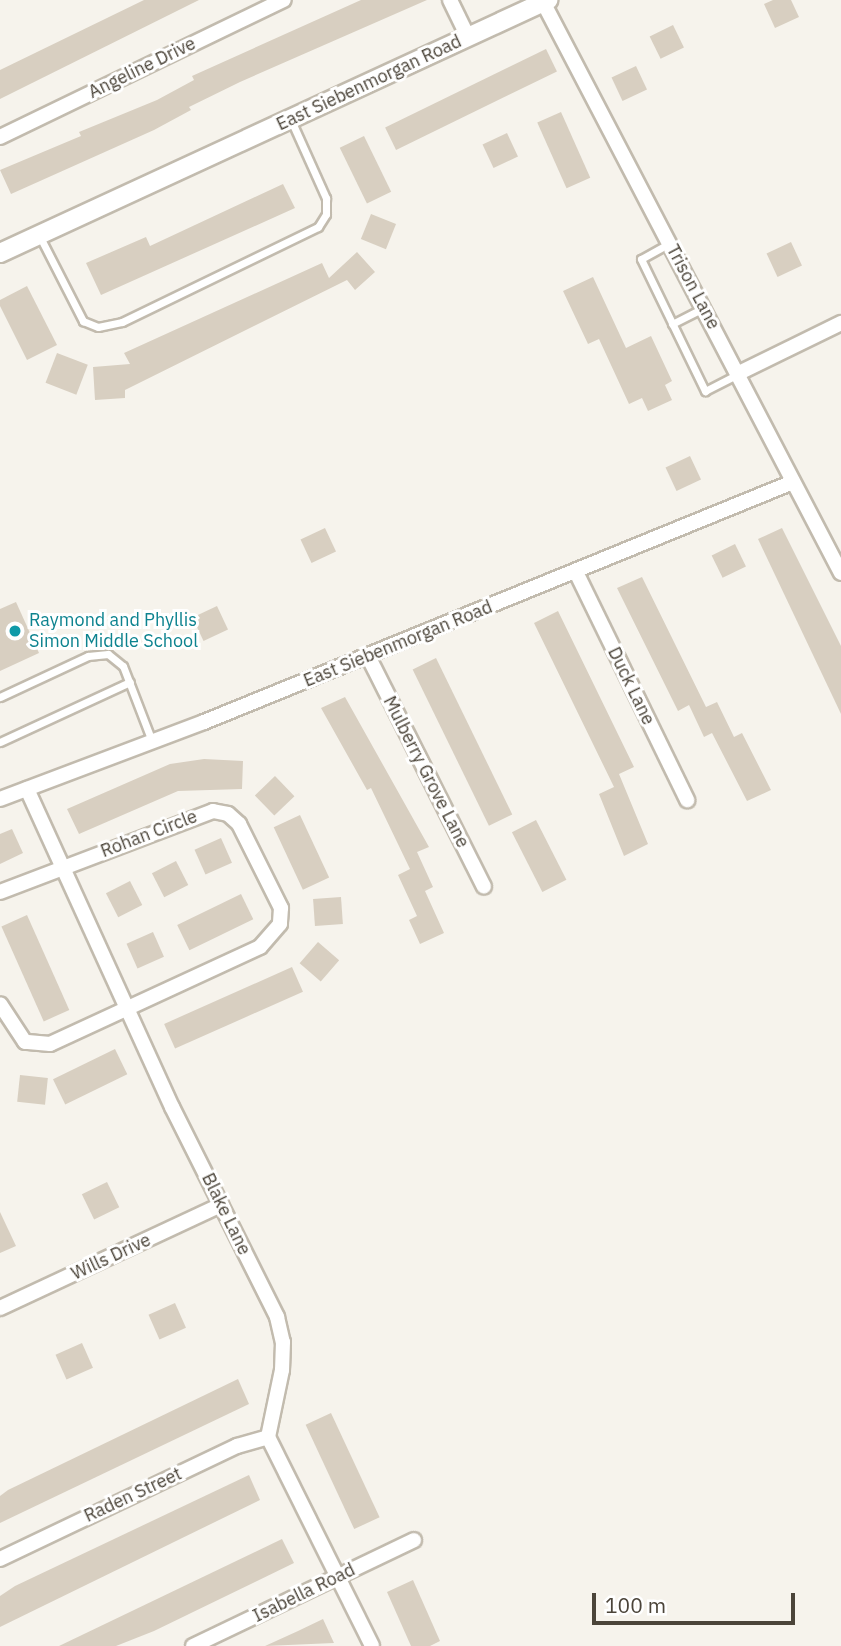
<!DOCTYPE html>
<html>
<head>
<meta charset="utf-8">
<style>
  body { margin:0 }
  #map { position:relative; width:841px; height:1646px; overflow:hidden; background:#f6f3ec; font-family:"IBM Plex Sans",sans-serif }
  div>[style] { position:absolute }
  .building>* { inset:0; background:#d8cfc1; transform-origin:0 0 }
  .roads { filter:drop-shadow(2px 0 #c2bbae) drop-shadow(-2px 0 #c2bbae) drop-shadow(0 2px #c2bbae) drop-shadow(0 -2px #c2bbae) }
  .service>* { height:7px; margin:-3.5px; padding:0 3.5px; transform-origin:3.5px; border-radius:3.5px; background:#fff }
  .minor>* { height:14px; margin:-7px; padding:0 7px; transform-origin:7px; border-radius:7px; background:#fff }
  .tertiary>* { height:18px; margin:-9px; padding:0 9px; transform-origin:9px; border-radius:9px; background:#fff }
  .dots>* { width:19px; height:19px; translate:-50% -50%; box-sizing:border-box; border:4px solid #fff; border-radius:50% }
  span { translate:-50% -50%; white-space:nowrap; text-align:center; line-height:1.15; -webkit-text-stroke:6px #fff; paint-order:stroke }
  .street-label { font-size:18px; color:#4b4439 }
  .culture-label { font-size:18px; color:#0d838f }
  .left { translate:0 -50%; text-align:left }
  .scale { position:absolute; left:592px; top:1593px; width:203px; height:32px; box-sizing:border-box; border:4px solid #4b4439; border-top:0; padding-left:9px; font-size:21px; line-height:24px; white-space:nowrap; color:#4b4439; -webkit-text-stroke:5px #fff; paint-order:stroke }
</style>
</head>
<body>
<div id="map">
  <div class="building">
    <i style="clip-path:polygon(144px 0,199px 0,0 99px,0 70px)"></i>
    <i style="clip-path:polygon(361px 0,427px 0,240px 82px,189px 107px,191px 110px,154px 130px,11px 194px,0 170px,81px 136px,79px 132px,157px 100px,194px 80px,192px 76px)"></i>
    <i style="clip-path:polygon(773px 0,791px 0,799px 17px,775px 28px,764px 4px)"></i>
    <i style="left:673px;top:25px;width:25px;height:26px;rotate:64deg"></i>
    <i style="left:546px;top:49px;width:25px;height:179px;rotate:64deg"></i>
    <i style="left:636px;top:66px;width:26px;height:27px;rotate:65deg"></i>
    <i style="left:561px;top:112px;width:72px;height:26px;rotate:66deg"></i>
    <i style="left:507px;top:133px;width:26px;height:27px;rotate:65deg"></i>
    <i style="left:364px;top:136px;width:62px;height:27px;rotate:64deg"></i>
    <i style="clip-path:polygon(283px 184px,295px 208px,101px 295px,86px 263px,146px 237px,150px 246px)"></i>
    <i style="left:371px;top:214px;width:27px;height:27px;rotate:22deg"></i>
    <i style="left:791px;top:242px;width:26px;height:27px;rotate:65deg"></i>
    <i style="clip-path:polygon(357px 252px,375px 272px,355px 290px,347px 280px,125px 390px,125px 398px,95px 400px,93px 367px,130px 364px,124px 353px,322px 263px,329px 278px)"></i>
    <i style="clip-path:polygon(593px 277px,626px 348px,651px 336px,672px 381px,665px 385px,672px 400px,648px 411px,642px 398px,629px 404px,599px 339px,588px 344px,563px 291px)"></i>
    <i style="clip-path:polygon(27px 286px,57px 345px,27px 360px,0 306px,0 300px)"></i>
    <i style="left:57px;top:353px;width:33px;height:32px;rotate:21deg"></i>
    <i style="left:690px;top:456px;width:26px;height:27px;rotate:65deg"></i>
    <i style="left:325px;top:528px;width:26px;height:27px;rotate:65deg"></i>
    <i style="clip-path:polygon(782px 528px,841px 646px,841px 714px,758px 539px)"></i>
    <i style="left:735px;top:544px;width:25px;height:26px;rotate:64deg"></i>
    <i style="clip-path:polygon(642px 577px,706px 707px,717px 702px,734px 737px,742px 733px,771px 790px,747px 801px,712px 733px,704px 737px,689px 705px,678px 711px,617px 588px)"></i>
    <i style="clip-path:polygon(16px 602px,39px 653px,0 671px,0 609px)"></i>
    <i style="left:217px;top:606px;width:26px;height:27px;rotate:65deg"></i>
    <i style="clip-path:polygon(558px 611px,634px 767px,619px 774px,648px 844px,624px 856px,599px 794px,614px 787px,534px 623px)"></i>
    <i style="left:436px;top:658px;width:174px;height:26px;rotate:64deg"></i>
    <i style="clip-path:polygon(345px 697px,429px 847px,417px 852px,433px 887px,425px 891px,444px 933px,420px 944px,409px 920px,417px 916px,398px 875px,410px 869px,371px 788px,367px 790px,321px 708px)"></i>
    <i style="clip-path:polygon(204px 759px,243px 761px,242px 789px,178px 791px,79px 834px,67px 809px,170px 764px)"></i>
    <i style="left:275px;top:776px;width:28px;height:28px;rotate:46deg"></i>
    <i style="left:300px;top:815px;width:69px;height:29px;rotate:65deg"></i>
    <i style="left:536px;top:820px;width:67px;height:27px;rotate:63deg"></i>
    <i style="clip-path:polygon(12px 829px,23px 853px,0 864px,0 834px)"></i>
    <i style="left:221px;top:838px;width:27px;height:29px;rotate:66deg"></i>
    <i style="left:176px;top:861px;width:27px;height:27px;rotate:63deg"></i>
    <i style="left:130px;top:881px;width:27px;height:27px;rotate:63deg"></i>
    <i style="left:241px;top:894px;width:28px;height:71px;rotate:64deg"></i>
    <i style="left:341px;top:897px;width:27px;height:28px;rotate:86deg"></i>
    <i style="left:27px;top:915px;width:104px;height:28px;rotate:66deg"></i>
    <i style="left:153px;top:932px;width:27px;height:29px;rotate:66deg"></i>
    <i style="left:318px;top:942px;width:28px;height:28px;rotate:41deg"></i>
    <i style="left:292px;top:967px;width:27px;height:140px;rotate:66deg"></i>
    <i style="left:115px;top:1049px;width:28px;height:69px;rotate:64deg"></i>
    <i style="left:20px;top:1075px;width:28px;height:27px;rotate:6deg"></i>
    <i style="left:107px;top:1182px;width:28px;height:28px;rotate:64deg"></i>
    <i style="clip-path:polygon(0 1212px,16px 1246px,0 1253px)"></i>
    <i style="left:175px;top:1303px;width:27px;height:29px;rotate:66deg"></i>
    <i style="left:82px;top:1343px;width:27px;height:29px;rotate:66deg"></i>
    <i style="clip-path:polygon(238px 1379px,249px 1404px,0 1523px,0 1496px,8px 1490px)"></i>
    <i style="left:331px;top:1413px;width:115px;height:28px;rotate:65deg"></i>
    <i style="clip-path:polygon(249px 1475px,260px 1500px,0 1627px,0 1596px,15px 1586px)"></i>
    <i style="clip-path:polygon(282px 1539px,294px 1563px,154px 1631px,116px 1646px,59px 1646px)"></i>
    <i style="clip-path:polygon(413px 1580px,440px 1641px,430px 1646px,411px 1646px,387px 1592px)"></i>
    <i style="clip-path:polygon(323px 1619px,334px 1643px,265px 1646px,298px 1631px)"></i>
  </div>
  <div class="roads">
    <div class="service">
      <i style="left:39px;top:235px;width:97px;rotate:62.9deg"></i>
      <i style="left:83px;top:321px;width:16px;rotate:22deg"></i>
      <i style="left:98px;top:327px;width:25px;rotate:-12deg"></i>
      <i style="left:122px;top:322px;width:218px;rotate:-25.9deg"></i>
      <i style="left:318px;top:227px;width:15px;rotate:-58deg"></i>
      <i style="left:326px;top:214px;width:16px;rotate:-90deg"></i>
      <i style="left:326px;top:198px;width:85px;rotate:-114.2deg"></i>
      <i style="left:670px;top:243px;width:33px;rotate:151deg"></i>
      <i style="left:641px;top:259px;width:147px;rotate:64.1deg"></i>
      <i style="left:705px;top:391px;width:37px;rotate:-27deg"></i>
      <i style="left:672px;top:324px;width:35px;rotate:-27deg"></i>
      <i style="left:0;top:697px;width:97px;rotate:-25deg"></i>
      <i style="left:88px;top:656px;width:20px;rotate:-6deg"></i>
      <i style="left:108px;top:654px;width:19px;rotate:39deg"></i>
      <i style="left:123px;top:666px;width:80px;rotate:68.9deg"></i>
      <i style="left:0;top:742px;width:143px;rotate:-24.8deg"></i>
    </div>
    <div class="minor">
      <i style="left:450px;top:0;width:41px;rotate:64.1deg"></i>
      <i style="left:543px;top:2px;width:644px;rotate:62.44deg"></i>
      <i style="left:0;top:137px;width:315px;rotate:-25.8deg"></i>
      <i style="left:739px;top:373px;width:114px;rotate:-26.1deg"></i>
      <i style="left:576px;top:572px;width:254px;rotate:64deg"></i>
      <i style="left:368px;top:656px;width:258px;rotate:63.3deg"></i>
      <i style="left:27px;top:789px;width:349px;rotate:65.5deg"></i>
      <i style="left:172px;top:1107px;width:235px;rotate:63.4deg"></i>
      <i style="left:277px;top:1317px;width:26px;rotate:77deg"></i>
      <i style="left:283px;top:1342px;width:28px;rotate:92deg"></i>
      <i style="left:282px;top:1370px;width:68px;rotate:101.8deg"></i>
      <i style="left:268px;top:1437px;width:233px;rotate:63.5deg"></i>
      <i style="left:0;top:799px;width:218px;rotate:-20.7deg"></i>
      <i style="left:204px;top:722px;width:636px;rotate:-22.17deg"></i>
      <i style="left:0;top:892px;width:228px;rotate:-20.8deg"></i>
      <i style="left:213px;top:811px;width:15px;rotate:11deg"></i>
      <i style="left:228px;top:814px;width:15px;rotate:42deg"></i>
      <i style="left:239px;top:824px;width:94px;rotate:63.4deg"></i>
      <i style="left:281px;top:908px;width:16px;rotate:94deg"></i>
      <i style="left:280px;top:924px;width:30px;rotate:131deg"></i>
      <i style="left:260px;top:947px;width:231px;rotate:155.2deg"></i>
      <i style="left:50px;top:1044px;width:25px;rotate:-175deg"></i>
      <i style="left:25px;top:1042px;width:45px;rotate:-123.3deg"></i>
      <i style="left:0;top:1308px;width:244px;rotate:-25deg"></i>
      <i style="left:0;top:1559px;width:263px;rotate:-25.5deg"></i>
      <i style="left:237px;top:1446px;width:32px;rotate:-16deg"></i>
      <i style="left:193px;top:1646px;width:245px;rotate:-25.6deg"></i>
    </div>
    <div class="tertiary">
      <i style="left:0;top:253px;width:604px;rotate:-24.78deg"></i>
    </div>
  </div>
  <div class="dots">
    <i style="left:15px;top:631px;background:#0f9aa8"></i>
  </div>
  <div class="street-label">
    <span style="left:142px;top:68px;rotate:-26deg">Angeline Drive</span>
    <span style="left:369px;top:83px;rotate:-25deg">East Siebenmorgan Road</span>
    <span style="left:693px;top:287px;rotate:62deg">Trison Lane</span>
    <span style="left:398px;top:644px;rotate:-22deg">East Siebenmorgan Road</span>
    <span style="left:631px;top:686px;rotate:64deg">Duck Lane</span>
    <span style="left:426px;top:772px;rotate:63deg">Mulberry Grove Lane</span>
    <span style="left:149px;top:834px;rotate:-21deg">Rohan Circle</span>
    <span style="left:226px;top:1214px;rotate:64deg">Blake Lane</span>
    <span style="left:111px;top:1257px;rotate:-25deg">Wills Drive</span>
    <span style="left:133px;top:1495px;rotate:-25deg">Raden Street</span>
    <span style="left:304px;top:1593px;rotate:-26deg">Isabella Road</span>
  </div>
  <div class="culture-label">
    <span class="left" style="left:29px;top:631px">Raymond and Phyllis<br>Simon Middle School</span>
  </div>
  <div class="scale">100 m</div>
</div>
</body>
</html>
